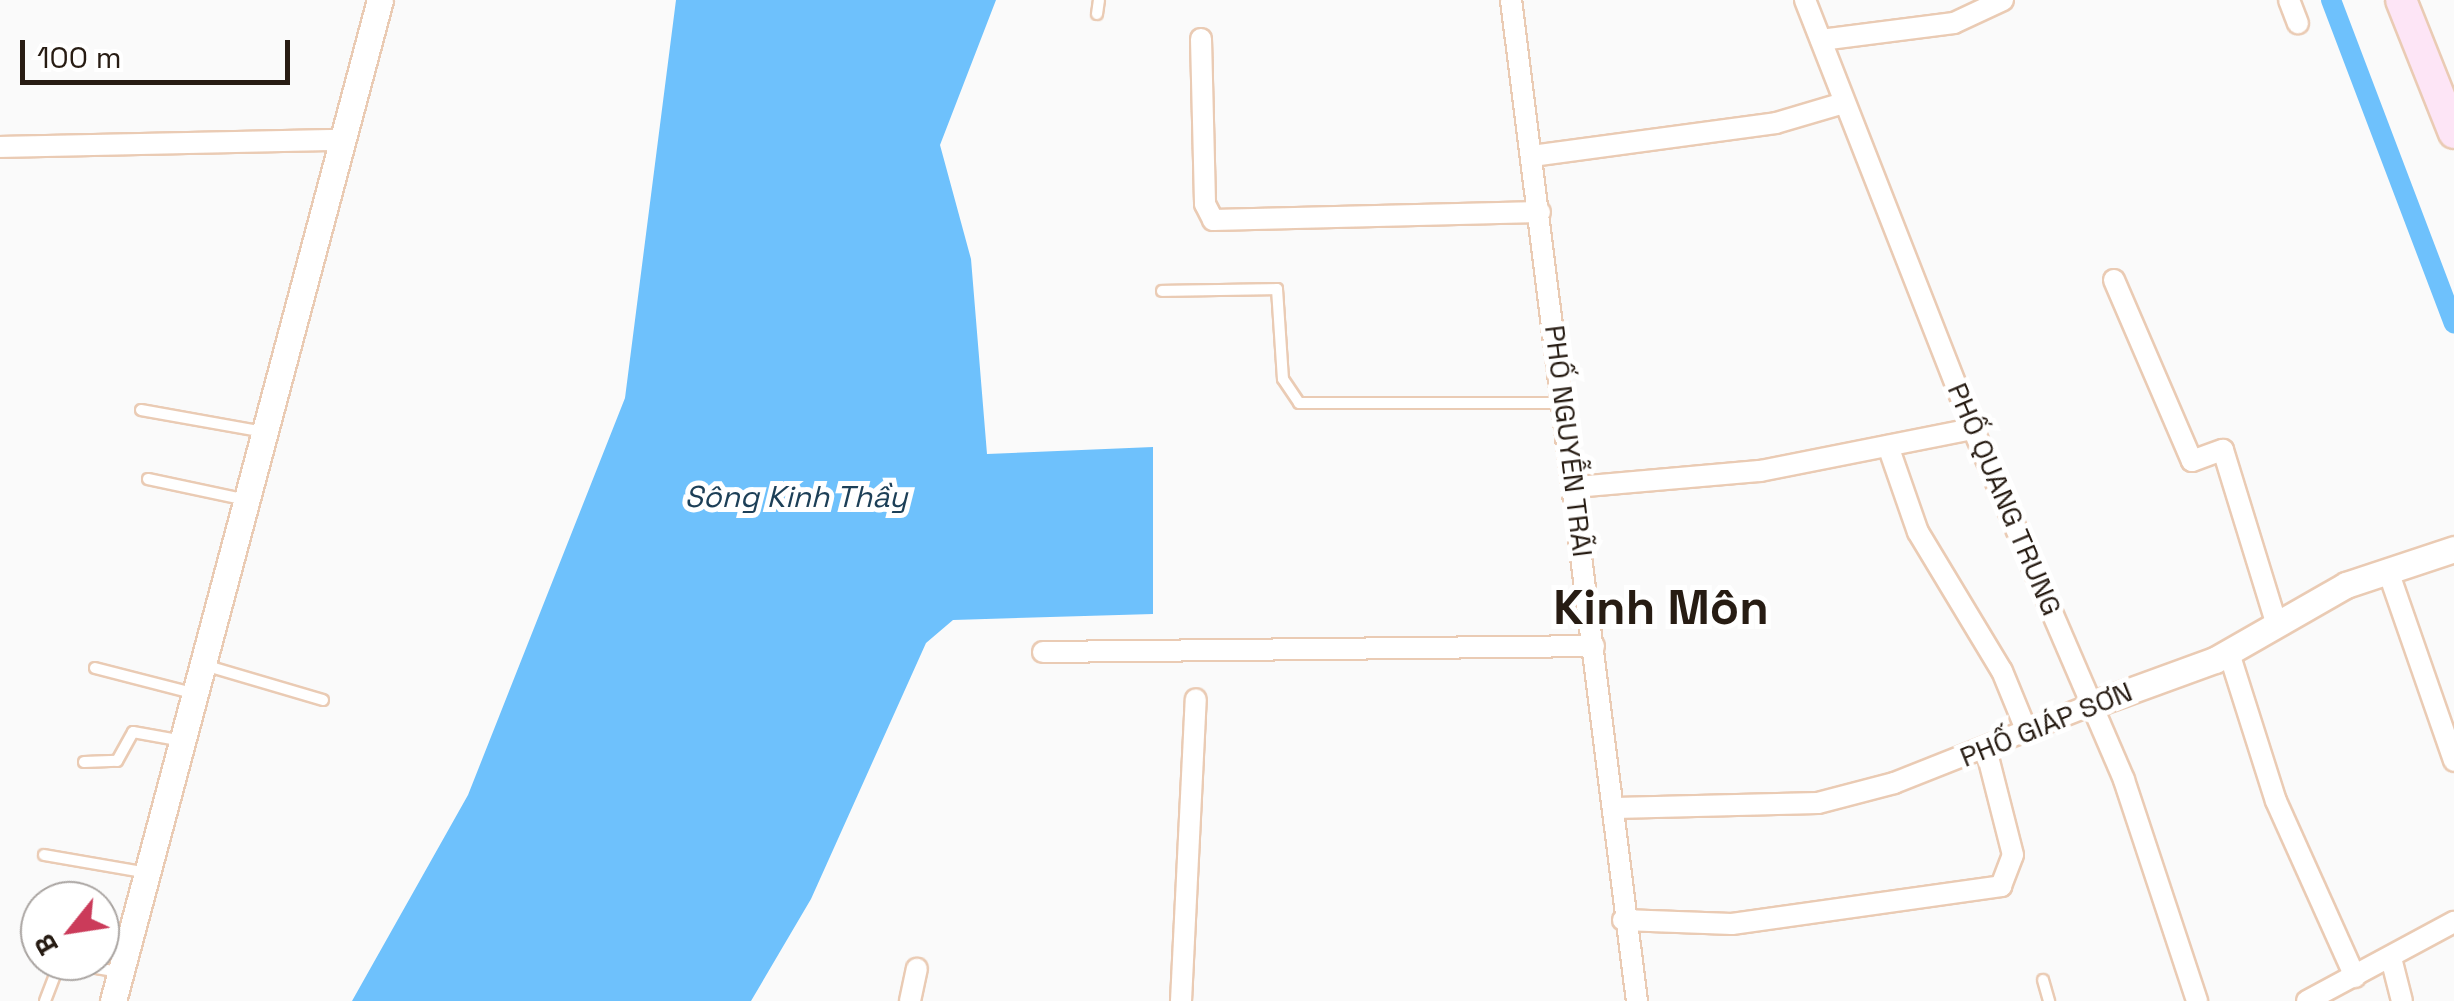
<!DOCTYPE html>
<html>
<head>
<meta charset="utf-8">
<style>
  body { margin:0 }
  #map { position:relative; width:2454px; height:1001px; overflow:hidden; background:#fafafa; font-family:"Space Grotesk",sans-serif }
  div>[style] { position:absolute }
  .water>* { inset:0; background:#6ec1fc }
  .canal>* { height:20px; margin:-10px; padding:0 10px; transform-origin:10px; border-radius:10px; background:#6ec1fc }
  .roads { filter:drop-shadow(2px 0 #eacbb4) drop-shadow(-2px 0 #eacbb4) drop-shadow(0 2px #eacbb4) drop-shadow(0 -2px #eacbb4) }
  .service>* { height:10px; margin:-5px; padding:0 5px; transform-origin:5px; border-radius:5px; background:#fff }
  .minor>* { height:20px; margin:-10px; padding:0 10px; transform-origin:10px; border-radius:10px; background:#fff }
  .tertiary>* { height:25px; margin:-12.5px; padding:0 12.5px; transform-origin:12.5px; border-radius:12.5px; background:#fff }
  .secondary>* { height:30px; margin:-15px; padding:0 15px; transform-origin:15px; border-radius:15px; background:#fde5f6 }
  span { translate:-50% -50%; white-space:nowrap; text-align:center; line-height:1.15; -webkit-text-stroke:10px #fff; paint-order:stroke }
  .street-label { font-size:28px; color:#271c13 }
  .water-label { font-size:30px; color:#1c3f57; font-style:italic }
  .town-label { font-size:48px; color:#271c13; font-weight:700 }
  .north { position:absolute; left:20px; top:881px; width:100px; height:100px; box-sizing:border-box; background:#fff; border:2px solid #a9a4a1; border-radius:50%; rotate:240deg; font-size:28px; font-weight:700; line-height:40px; text-align:center; color:#271c13 }
  .north::after { content:''; display:block; margin:auto; width:35px; height:45px; background:#cb3b5a; clip-path:polygon(50% 0,100% 100%,50% 72%,0 100%) }
  .scale { position:absolute; left:20px; top:40px; width:270px; height:45px; box-sizing:border-box; border:5px solid #271c13; border-top:0; padding-left:12px; font-size:30px; line-height:35px; white-space:nowrap; color:#271c13; -webkit-text-stroke:8px #fff; paint-order:stroke }
</style>
</head>
<body>
<div id="map">
  <div class="water">
    <i style="clip-path:polygon(676px 0,996px 0,940px 145px,971px 259px,987px 454px,1153px 447px,1153px 614px,953px 620px,926px 643px,811px 899px,751px 1001px,352px 1001px,468px 795px,625px 398px)"></i>
  </div>
  <div class="canal">
    <i style="left:2331px;top:0;width:346px;rotate:69.2deg"></i>
  </div>
  <div class="roads">
    <div class="service">
      <i style="left:1097px;top:14px;width:14px;rotate:-82deg"></i>
      <i style="left:1162px;top:291px;width:115px;rotate:-1deg"></i>
      <i style="left:1277px;top:289px;width:90px;rotate:86.2deg"></i>
      <i style="left:1283px;top:379px;width:29px;rotate:56deg"></i>
      <i style="left:1299px;top:403px;width:264px"></i>
      <i style="left:141px;top:410px;width:126px;rotate:10.1deg"></i>
      <i style="left:148px;top:479px;width:101px;rotate:12deg"></i>
      <i style="left:204px;top:665px;width:124px;rotate:16.4deg"></i>
      <i style="left:95px;top:668px;width:104px;rotate:14.4deg"></i>
      <i style="left:84px;top:762px;width:33px;rotate:-2deg"></i>
      <i style="left:117px;top:761px;width:33px;rotate:-61deg"></i>
      <i style="left:133px;top:732px;width:51px;rotate:10.2deg"></i>
      <i style="left:44px;top:855px;width:106px;rotate:9.8deg"></i>
      <i style="left:2043px;top:980px;width:22px;rotate:74deg"></i>
      <i style="left:45px;top:1001px;width:42px;rotate:-69deg"></i>
      <i style="left:60px;top:962px;width:61px;rotate:9.5deg"></i>
    </div>
    <div class="minor">
      <i style="left:1511px;top:0;width:1009px;rotate:82.83deg"></i>
      <i style="left:1805px;top:0;width:461px;rotate:68.6deg"></i>
      <i style="left:1973px;top:429px;width:382px;rotate:66.7deg"></i>
      <i style="left:2124px;top:780px;width:233px;rotate:71.7deg"></i>
      <i style="left:2289px;top:0;width:25px;rotate:69deg"></i>
      <i style="left:1201px;top:39px;width:165px;rotate:88.6deg"></i>
      <i style="left:1205px;top:204px;width:18px;rotate:63deg"></i>
      <i style="left:1213px;top:220px;width:327px;rotate:-1.4deg"></i>
      <i style="left:1821px;top:40px;width:134px;rotate:-7.3deg"></i>
      <i style="left:1954px;top:23px;width:54px;rotate:-25.1deg"></i>
      <i style="left:0;top:147px;width:344px;rotate:-1.2deg"></i>
      <i style="left:1532px;top:156px;width:246px;rotate:-7.7deg"></i>
      <i style="left:1776px;top:123px;width:71px;rotate:-16.4deg"></i>
      <i style="left:2114px;top:280px;width:197px;rotate:66.7deg"></i>
      <i style="left:2192px;top:461px;width:33px;rotate:-20deg"></i>
      <i style="left:2223px;top:450px;width:183px;rotate:72.9deg"></i>
      <i style="left:1888px;top:446px;width:91px;rotate:70.8deg"></i>
      <i style="left:1918px;top:532px;width:162px;rotate:58.9deg"></i>
      <i style="left:2002px;top:671px;width:66px;rotate:67.7deg"></i>
      <i style="left:1576px;top:487px;width:185px;rotate:-5deg"></i>
      <i style="left:1760px;top:471px;width:217px;rotate:-11.2deg"></i>
      <i style="left:2388px;top:571px;width:201px;rotate:70.8deg"></i>
      <i style="left:1043px;top:652px;width:551px;rotate:-0.62deg"></i>
      <i style="left:2229px;top:653px;width:155px;rotate:72.4deg"></i>
      <i style="left:2276px;top:801px;width:193px;rotate:65.8deg"></i>
      <i style="left:1615px;top:808px;width:203px;rotate:-1.4deg"></i>
      <i style="left:1818px;top:803px;width:79px;rotate:-14.7deg"></i>
      <i style="left:1894px;top:783px;width:215px;rotate:-21.6deg"></i>
      <i style="left:1623px;top:920px;width:109px;rotate:2.1deg"></i>
      <i style="left:1732px;top:924px;width:272px;rotate:-8deg"></i>
      <i style="left:2001px;top:886px;width:33px;rotate:-69deg"></i>
      <i style="left:2013px;top:855px;width:109px;rotate:-104.3deg"></i>
      <i style="left:2391px;top:958px;width:44px;rotate:75.7deg"></i>
      <i style="left:910px;top:1001px;width:33px;rotate:-78deg"></i>
      <i style="left:1181px;top:1001px;width:302px;rotate:-87.2deg"></i>
      <i style="left:2307px;top:1001px;width:167px;rotate:-28.3deg"></i>
    </div>
    <div class="tertiary">
      <i style="left:2094px;top:704px;width:129px;rotate:-20deg"></i>
      <i style="left:2215px;top:660px;width:151px;rotate:-29.8deg"></i>
      <i style="left:2346px;top:585px;width:114px;rotate:-18.4deg"></i>
      <i style="left:113px;top:1001px;width:1036px;rotate:-75.07deg"></i>
    </div>
    <div class="secondary">
      <i style="left:2401px;top:0;width:143px;rotate:68.3deg"></i>
    </div>
  </div>
  <div class="street-label">
    <span style="left:1569px;top:441px;rotate:83deg">PHỐ NGUYỄN TRÃI</span>
    <span style="left:2005px;top:499px;rotate:67deg">PHỐ QUANG TRUNG</span>
    <span style="left:2046px;top:724px;rotate:-22deg">PHỐ GIÁP SƠN</span>
  </div>
  <div class="water-label">
    <span style="left:796px;top:497px">Sông Kinh Thầy</span>
  </div>
  <div class="town-label">
    <span style="left:1661px;top:608px">Kinh Môn</span>
  </div>
  <div class="north">B</div>
  <div class="scale">100 m</div>
</div>
</body>
</html>
